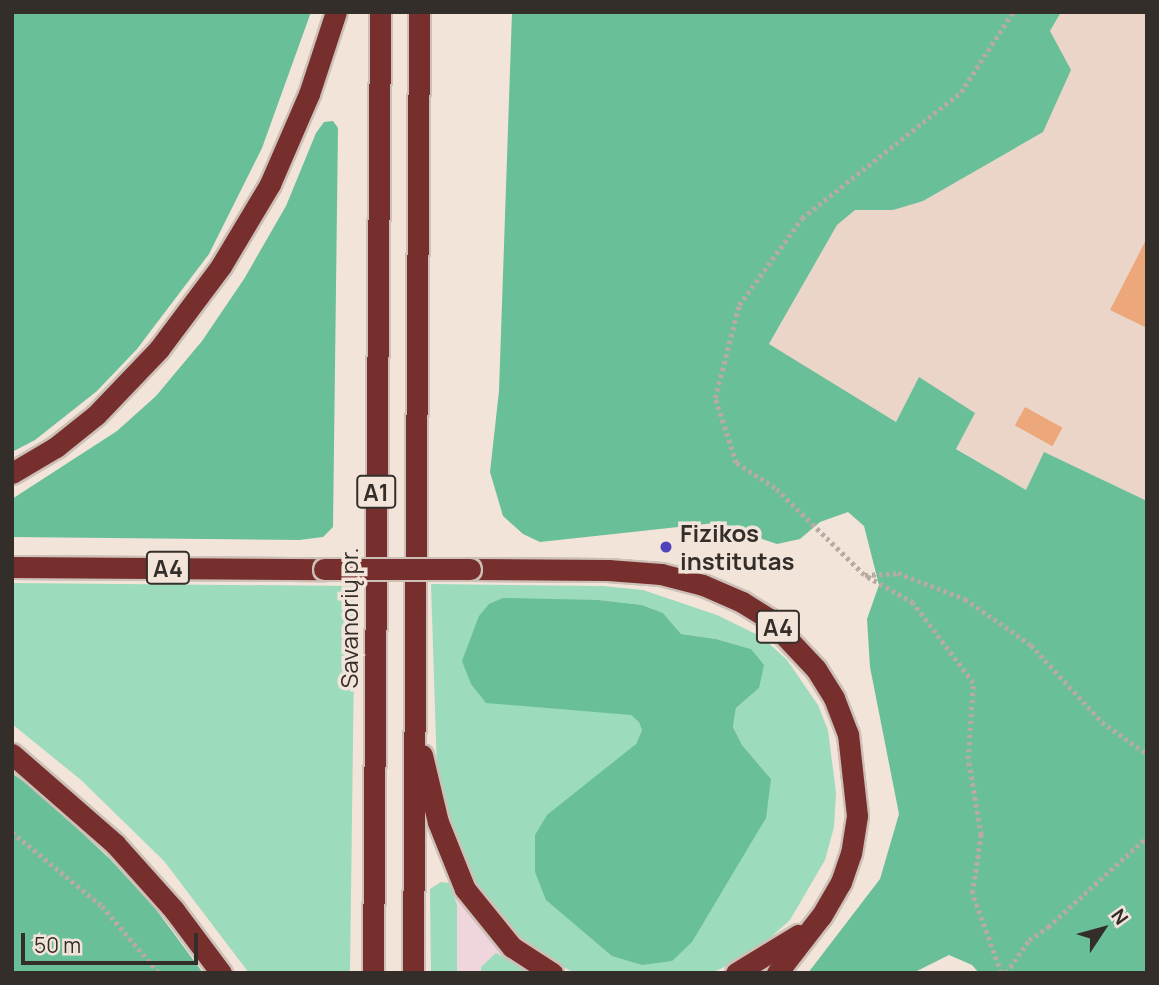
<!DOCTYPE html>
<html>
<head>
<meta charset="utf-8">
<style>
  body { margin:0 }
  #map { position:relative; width:1159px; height:985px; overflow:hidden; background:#f3e4da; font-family:Manrope,sans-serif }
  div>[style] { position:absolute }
  .commercial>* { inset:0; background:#efd6dd }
  .industrial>* { inset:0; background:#ebd5c9 }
  .green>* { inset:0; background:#9cdbbc }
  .forest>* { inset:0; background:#69bf98 }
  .building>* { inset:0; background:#eca87a; transform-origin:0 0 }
  .path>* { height:4.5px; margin-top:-2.25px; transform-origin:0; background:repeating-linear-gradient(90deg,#b7aba3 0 3.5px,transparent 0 7px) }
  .roads { filter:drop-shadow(2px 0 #cdc0b7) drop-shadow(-2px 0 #cdc0b7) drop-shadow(0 2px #cdc0b7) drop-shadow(0 -2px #cdc0b7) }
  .highway>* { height:21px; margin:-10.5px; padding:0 10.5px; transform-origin:10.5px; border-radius:10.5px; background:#762f2c }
  .bridges { filter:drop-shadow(2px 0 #cdc0b7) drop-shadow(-2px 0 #cdc0b7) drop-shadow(0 2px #cdc0b7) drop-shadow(0 -2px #cdc0b7) }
  .highway-bridge>* { height:21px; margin:-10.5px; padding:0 10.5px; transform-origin:10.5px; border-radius:10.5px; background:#762f2c }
  .dots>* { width:19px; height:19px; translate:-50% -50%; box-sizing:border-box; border:4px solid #f3e4da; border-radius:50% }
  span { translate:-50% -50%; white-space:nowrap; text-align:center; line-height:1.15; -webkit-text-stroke:7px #f3e4da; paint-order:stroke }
  .shield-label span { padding:2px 5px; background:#f3e4da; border:2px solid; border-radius:5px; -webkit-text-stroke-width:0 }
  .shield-label { font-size:23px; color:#342e2a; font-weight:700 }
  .poi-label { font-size:24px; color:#342e2a; font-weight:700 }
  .left { translate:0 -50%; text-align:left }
  .street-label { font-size:24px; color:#342e2a }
  .frame { position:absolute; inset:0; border:14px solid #342e2a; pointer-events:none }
  .north { position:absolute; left:1068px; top:894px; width:70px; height:70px; -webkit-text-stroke:5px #f3e4da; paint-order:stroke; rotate:54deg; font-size:19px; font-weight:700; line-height:28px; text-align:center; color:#342e2a }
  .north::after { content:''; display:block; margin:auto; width:24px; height:32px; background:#342e2a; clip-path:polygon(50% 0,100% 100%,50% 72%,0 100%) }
  .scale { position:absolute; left:21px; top:933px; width:177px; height:32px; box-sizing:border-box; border:4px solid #342e2a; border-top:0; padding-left:9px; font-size:21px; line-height:24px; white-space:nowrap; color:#342e2a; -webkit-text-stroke:5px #f3e4da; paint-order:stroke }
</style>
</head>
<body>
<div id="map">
  <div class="commercial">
    <i style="clip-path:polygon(441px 882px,449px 883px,472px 918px,510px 960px,531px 973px,431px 973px,430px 889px)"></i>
  </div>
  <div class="industrial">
    <i style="clip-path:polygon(1061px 12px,1147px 12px,1147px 501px,1045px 453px,1026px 491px,956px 448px,919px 378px,896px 423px,769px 345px,837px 225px,855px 210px,893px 210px,1050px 31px)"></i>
  </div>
  <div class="green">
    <i style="clip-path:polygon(12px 583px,355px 586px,350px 973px,249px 973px,164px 861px,81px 780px,12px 724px)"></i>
    <i style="clip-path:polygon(evenodd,431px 584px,603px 586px,643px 590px,717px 615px,762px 637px,787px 660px,818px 705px,828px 730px,836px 793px,834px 827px,825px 860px,790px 920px,761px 946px,736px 962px,711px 973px,575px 973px,548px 959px,515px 933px,477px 885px,444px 806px,437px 771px,431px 584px,599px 600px,642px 605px,663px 613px,681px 634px,716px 639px,751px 649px,759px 688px,736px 708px,733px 727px,742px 745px,771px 779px,623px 757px,636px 744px,642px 730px,640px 722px,631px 715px,599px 600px)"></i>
    <i style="clip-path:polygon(441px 882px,449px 883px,457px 905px,457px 973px,431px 973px,430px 889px)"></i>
    <i style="clip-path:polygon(496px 953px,510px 960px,531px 973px,481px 973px,481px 967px)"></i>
  </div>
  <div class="forest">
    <i style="clip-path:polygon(12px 12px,311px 12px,262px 148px,209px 254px,137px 349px,97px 391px,35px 440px,12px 452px)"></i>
    <i style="clip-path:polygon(512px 12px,1061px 12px,1050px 31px,1071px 70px,1043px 132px,923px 201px,893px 210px,855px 210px,837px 225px,769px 344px,896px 422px,919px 377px,975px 413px,956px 449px,1026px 490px,1044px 452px,1147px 501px,1147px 973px,979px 973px,972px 965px,949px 955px,913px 973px,808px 973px,880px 879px,899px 814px,870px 667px,867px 619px,879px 585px,864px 526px,848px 512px,820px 522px,800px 539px,777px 544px,715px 523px,540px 542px,523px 534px,503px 516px,490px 472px,499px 391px)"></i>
    <i style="clip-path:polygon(333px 121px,338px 128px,333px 527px,323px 537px,299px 540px,12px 537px,12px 499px,117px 431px,156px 396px,202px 341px,244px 279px,286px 206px,316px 133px,324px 122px)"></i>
    <i style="clip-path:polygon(503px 598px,599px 600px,642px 605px,663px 613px,681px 634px,716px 639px,751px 649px,764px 665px,759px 688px,736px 708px,733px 727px,742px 745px,771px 779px,766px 818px,692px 942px,672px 961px,642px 965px,612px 956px,546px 900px,535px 872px,535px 835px,547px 815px,636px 744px,642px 730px,639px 722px,631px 715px,486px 703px,471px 684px,462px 661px,479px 616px,489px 604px)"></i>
    <i style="clip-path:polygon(12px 773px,43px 796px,110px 859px,155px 908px,203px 973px,12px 973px)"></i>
  </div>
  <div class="building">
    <i style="clip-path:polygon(1147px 238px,1147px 328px,1110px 310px)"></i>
    <i style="left:1025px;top:407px;width:43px;height:21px;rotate:29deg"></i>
  </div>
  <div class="path">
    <i style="left:865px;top:575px;width:33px;rotate:-3deg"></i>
    <i style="left:898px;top:573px;width:72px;rotate:21.2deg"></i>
    <i style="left:965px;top:599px;width:80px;rotate:34.9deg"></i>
    <i style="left:1031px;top:645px;width:105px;rotate:47.3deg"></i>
    <i style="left:1102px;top:722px;width:55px;rotate:35.4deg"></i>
    <i style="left:12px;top:832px;width:117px;rotate:39.4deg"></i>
    <i style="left:102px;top:906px;width:88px;rotate:49.6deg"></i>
    <i style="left:1001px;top:973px;width:85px;rotate:-109.9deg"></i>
    <i style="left:972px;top:893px;width:59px;rotate:-81.2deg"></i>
    <i style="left:981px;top:835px;width:77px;rotate:-99.7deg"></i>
    <i style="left:968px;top:759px;width:76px;rotate:-86.2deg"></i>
    <i style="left:973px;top:683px;width:100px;rotate:-126.9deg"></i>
    <i style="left:913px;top:603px;width:56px;rotate:-150.3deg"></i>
    <i style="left:864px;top:575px;width:124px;rotate:-135.7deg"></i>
    <i style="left:775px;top:488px;width:46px;rotate:-147.3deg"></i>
    <i style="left:736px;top:463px;width:68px;rotate:-107.9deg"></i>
    <i style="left:715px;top:398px;width:96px;rotate:-75.5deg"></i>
    <i style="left:739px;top:305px;width:107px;rotate:-54.1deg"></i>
    <i style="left:802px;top:218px;width:203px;rotate:-38.4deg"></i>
    <i style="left:961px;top:92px;width:95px;rotate:-57deg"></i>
    <i style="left:1006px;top:973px;width:40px;rotate:-55.1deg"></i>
    <i style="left:1029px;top:940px;width:23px;rotate:-34deg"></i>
    <i style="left:1048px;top:927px;width:134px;rotate:-42.3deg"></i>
  </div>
  <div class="roads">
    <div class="highway">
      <i style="left:12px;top:473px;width:51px;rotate:-30.6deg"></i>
      <i style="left:56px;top:447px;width:51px;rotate:-38.7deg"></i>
      <i style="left:96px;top:415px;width:91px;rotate:-46.3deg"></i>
      <i style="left:159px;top:349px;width:104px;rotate:-53.2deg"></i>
      <i style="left:221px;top:266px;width:96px;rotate:-59.1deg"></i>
      <i style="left:270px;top:184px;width:98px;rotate:-66.6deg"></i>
      <i style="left:309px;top:94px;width:86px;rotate:-71.8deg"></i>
      <i style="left:12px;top:567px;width:312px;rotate:0.4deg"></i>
      <i style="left:470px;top:569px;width:138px;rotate:0.4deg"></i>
      <i style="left:608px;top:570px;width:53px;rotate:4.3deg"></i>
      <i style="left:661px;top:574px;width:43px;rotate:14.7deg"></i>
      <i style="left:703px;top:585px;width:43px;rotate:23.6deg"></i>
      <i style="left:742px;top:602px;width:31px;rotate:32deg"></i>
      <i style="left:768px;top:618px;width:70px;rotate:46.7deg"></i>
      <i style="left:816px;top:669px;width:34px;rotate:58deg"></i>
      <i style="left:834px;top:698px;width:39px;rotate:69deg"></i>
      <i style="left:848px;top:734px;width:82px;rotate:83.7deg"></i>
      <i style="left:857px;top:816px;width:37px;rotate:99deg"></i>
      <i style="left:851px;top:853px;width:31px;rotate:109deg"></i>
      <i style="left:841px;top:882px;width:39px;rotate:120deg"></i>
      <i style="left:821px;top:916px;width:72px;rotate:127.7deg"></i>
      <i style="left:12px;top:754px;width:137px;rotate:41.1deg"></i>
      <i style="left:115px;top:844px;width:89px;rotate:48.2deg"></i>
      <i style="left:174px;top:910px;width:79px;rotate:53.3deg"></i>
      <i style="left:422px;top:755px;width:69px;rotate:76.6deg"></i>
      <i style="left:438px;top:822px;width:72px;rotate:68.1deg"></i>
      <i style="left:465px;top:889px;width:75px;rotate:51deg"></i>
      <i style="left:512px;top:947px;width:48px;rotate:33deg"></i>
      <i style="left:373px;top:973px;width:961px;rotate:-89.58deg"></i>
      <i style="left:413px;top:973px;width:961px;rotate:-89.64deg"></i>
      <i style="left:736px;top:973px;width:73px;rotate:-31.5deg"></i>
    </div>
  </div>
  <div class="bridges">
    <div class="highway-bridge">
      <i style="left:324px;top:569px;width:146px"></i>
    </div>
  </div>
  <div class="dots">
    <i style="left:666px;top:547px;background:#5043ba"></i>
  </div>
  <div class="shield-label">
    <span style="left:376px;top:492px">A1</span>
    <span style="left:168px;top:568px">A4</span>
    <span style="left:778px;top:627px">A4</span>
  </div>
  <div class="poi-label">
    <span class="left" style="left:680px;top:547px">Fizikos<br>institutas</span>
  </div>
  <div class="street-label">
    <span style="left:349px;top:618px;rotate:-90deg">Savanorių pr.</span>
  </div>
  <div class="frame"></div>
  <div class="north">N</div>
  <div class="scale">50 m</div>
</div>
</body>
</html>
